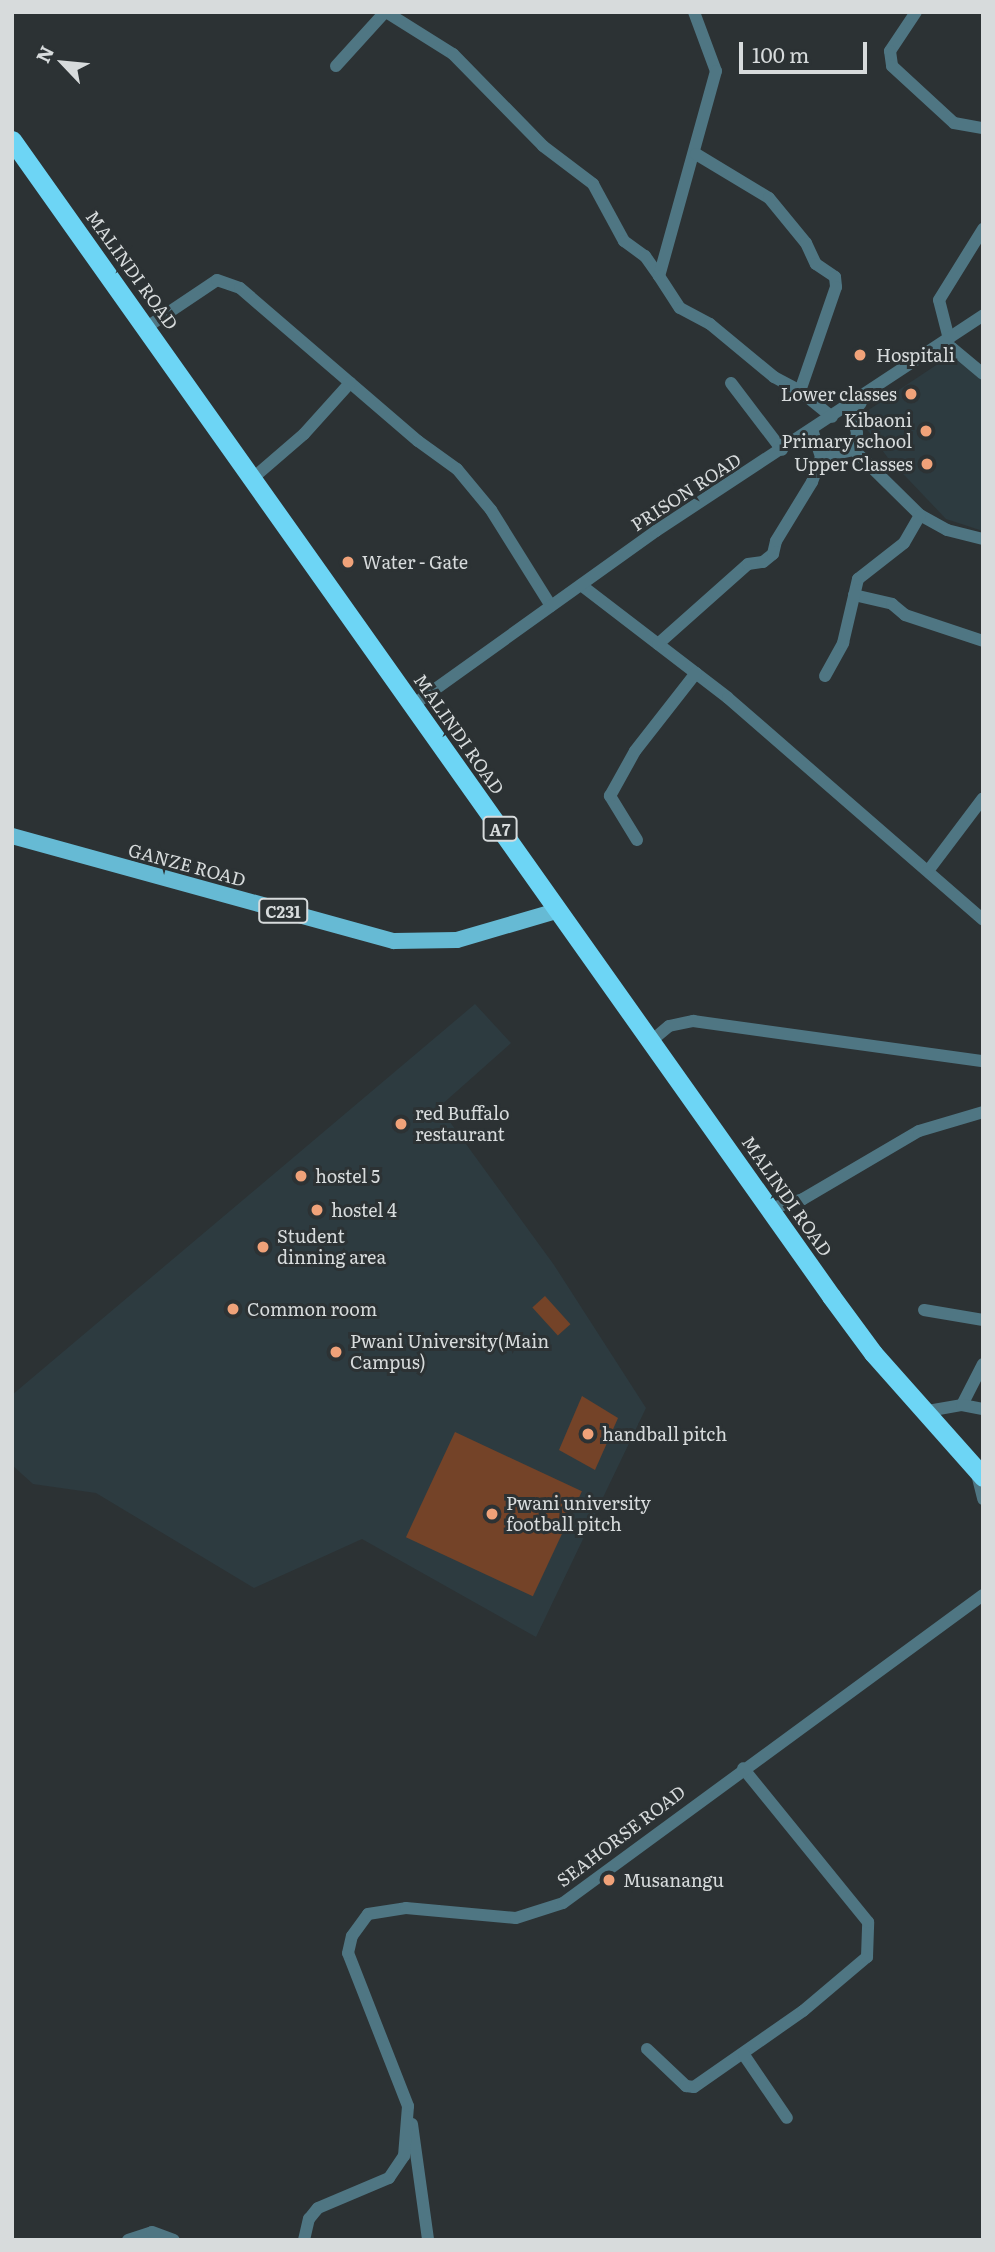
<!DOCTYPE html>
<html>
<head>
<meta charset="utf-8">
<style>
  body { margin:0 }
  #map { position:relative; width:995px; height:2252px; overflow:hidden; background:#2c3234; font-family:Literata,serif }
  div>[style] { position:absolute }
  .built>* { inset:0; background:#2d3b40 }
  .green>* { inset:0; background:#744328; transform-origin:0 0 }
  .minor>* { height:12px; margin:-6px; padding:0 6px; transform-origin:6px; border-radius:6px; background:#4f7683 }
  .major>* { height:16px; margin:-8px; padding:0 8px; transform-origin:8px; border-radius:8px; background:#66bad4 }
  .highway>* { height:19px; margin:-9.5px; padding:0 9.5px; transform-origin:9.5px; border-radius:9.5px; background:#6dd5f5 }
  .dots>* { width:19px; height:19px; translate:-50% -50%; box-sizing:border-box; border:4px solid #2c3234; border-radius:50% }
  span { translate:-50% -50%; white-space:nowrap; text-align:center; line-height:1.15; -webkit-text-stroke:6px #2c3234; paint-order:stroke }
  .shield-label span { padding:2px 5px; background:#2c3234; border:2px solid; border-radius:5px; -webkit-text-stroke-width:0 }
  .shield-label { font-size:16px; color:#d7dbdc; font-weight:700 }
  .street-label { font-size:18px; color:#d7dbdc }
  .poi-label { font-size:18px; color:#d7dbdc }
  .left { translate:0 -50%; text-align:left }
  .right { translate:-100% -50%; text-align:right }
  .frame { position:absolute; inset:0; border:14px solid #d7dbdc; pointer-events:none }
  .north { position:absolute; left:28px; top:28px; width:70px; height:70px; -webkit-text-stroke:5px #2c3234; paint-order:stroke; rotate:296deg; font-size:19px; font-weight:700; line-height:28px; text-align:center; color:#d7dbdc }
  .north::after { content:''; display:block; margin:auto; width:24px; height:32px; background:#d7dbdc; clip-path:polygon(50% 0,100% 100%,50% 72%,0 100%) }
  .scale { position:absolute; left:739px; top:42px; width:128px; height:32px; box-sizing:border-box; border:4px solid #d7dbdc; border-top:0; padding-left:9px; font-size:21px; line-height:24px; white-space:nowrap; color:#d7dbdc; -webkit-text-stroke:5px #2c3234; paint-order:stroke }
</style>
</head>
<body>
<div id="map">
  <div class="built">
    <i style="clip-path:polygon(956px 352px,983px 381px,983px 531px,946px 519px,888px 458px,858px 417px)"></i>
    <i style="clip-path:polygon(475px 1004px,511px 1043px,439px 1107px,554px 1265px,646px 1408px,536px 1637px,362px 1539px,254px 1588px,96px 1493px,33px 1484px,12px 1465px,12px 1395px)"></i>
  </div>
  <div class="green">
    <i style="left:545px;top:1296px;width:38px;height:17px;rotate:48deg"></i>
    <i style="clip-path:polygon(582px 1396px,618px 1418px,595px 1470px,559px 1450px)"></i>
    <i style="left:455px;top:1432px;width:140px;height:116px;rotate:25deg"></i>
  </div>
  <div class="minor">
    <i style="left:386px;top:12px;width:79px;rotate:32.1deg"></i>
    <i style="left:453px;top:54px;width:129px;rotate:45.6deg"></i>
    <i style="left:543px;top:146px;width:63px;rotate:37.2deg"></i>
    <i style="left:593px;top:184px;width:65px;rotate:61.5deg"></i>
    <i style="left:624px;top:241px;width:26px;rotate:36deg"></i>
    <i style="left:645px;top:256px;width:24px;rotate:55deg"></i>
    <i style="left:694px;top:12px;width:63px;rotate:69.6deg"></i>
    <i style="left:716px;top:71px;width:213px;rotate:105.5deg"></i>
    <i style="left:659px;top:276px;width:38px;rotate:57deg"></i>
    <i style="left:680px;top:308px;width:34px;rotate:28deg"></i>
    <i style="left:710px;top:324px;width:83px;rotate:39.6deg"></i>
    <i style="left:774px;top:377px;width:30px;rotate:28deg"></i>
    <i style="left:916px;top:12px;width:47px;rotate:123.7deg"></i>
    <i style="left:890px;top:51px;width:15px;rotate:82deg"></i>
    <i style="left:892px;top:66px;width:84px;rotate:42.6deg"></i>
    <i style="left:954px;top:123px;width:29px;rotate:10deg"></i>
    <i style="left:336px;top:66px;width:73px;rotate:-47.8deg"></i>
    <i style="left:696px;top:154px;width:85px;rotate:31.1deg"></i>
    <i style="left:769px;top:198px;width:58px;rotate:50.6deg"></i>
    <i style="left:806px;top:243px;width:23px;rotate:65deg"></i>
    <i style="left:816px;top:264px;width:23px;rotate:34deg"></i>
    <i style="left:835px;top:277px;width:10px;rotate:84deg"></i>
    <i style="left:836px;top:287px;width:110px;rotate:109.1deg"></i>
    <i style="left:800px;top:391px;width:41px;rotate:39.1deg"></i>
    <i style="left:147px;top:327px;width:84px;rotate:-33.9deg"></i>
    <i style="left:217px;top:280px;width:24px;rotate:19deg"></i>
    <i style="left:240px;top:288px;width:235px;rotate:40.7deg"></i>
    <i style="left:418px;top:441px;width:48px;rotate:35.7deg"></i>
    <i style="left:457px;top:469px;width:53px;rotate:50.3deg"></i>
    <i style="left:491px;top:510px;width:113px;rotate:58deg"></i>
    <i style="left:949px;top:339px;width:40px;rotate:-104.4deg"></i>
    <i style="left:939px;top:300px;width:84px;rotate:-58.2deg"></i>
    <i style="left:938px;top:354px;width:15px;rotate:-23deg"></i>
    <i style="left:952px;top:348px;width:40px;rotate:40deg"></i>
    <i style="left:731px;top:383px;width:84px;rotate:52.7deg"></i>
    <i style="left:854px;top:450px;width:17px;rotate:-80deg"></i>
    <i style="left:857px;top:433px;width:21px;rotate:-104deg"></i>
    <i style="left:852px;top:413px;width:13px;rotate:-48deg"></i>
    <i style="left:854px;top:450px;width:93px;rotate:44.6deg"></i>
    <i style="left:920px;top:515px;width:31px;rotate:29deg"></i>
    <i style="left:947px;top:530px;width:37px;rotate:14deg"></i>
    <i style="left:821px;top:457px;width:34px;rotate:-12deg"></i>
    <i style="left:253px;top:478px;width:67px;rotate:-40.8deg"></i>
    <i style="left:304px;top:434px;width:69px;rotate:-48deg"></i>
    <i style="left:581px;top:585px;width:185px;rotate:37.5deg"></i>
    <i style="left:728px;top:698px;width:338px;rotate:41deg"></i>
    <i style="left:854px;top:595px;width:39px;rotate:13deg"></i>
    <i style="left:892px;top:604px;width:17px;rotate:40deg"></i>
    <i style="left:905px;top:615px;width:82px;rotate:18.4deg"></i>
    <i style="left:658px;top:644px;width:120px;rotate:-41.6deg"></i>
    <i style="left:748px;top:564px;width:15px;rotate:-8deg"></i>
    <i style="left:763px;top:562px;width:13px;rotate:-39deg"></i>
    <i style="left:773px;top:554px;width:13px;rotate:-77deg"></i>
    <i style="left:776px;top:541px;width:69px;rotate:-58.6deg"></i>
    <i style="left:812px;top:482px;width:27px;rotate:-70deg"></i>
    <i style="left:821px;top:457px;width:28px;rotate:-108deg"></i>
    <i style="left:825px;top:676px;width:38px;rotate:-61deg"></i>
    <i style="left:843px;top:643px;width:66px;rotate:-76.8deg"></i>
    <i style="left:858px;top:579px;width:58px;rotate:-38deg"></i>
    <i style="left:904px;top:543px;width:32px;rotate:-60deg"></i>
    <i style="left:413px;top:705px;width:299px;rotate:-35.6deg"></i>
    <i style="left:656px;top:531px;width:392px;rotate:-33.4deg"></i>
    <i style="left:637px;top:840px;width:52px;rotate:-121.5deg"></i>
    <i style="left:610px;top:796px;width:51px;rotate:-60.9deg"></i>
    <i style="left:635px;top:751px;width:99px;rotate:-52deg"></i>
    <i style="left:928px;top:871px;width:91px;rotate:-53deg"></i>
    <i style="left:650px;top:1042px;width:25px;rotate:-40deg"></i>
    <i style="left:669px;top:1026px;width:25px;rotate:-12deg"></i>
    <i style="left:693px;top:1021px;width:293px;rotate:7.9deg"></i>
    <i style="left:772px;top:1208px;width:32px;rotate:-16deg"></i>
    <i style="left:803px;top:1199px;width:134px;rotate:-30.4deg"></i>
    <i style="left:919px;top:1131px;width:67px;rotate:-16.5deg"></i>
    <i style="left:924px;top:1310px;width:60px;rotate:9.6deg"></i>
    <i style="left:962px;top:1405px;width:46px;rotate:-62.9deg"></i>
    <i style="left:922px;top:1412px;width:41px;rotate:-9.9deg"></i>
    <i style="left:962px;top:1405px;width:21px;rotate:11deg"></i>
    <i style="left:976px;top:1470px;width:30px;rotate:76deg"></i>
    <i style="left:647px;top:2049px;width:54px;rotate:43.5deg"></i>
    <i style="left:686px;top:2086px;width:8px;rotate:7deg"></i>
    <i style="left:694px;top:2087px;width:133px;rotate:-34.9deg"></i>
    <i style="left:803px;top:2011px;width:84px;rotate:-40.2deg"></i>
    <i style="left:867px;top:1957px;width:35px;rotate:-88deg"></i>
    <i style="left:868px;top:1922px;width:198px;rotate:-129.1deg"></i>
    <i style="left:744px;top:2055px;width:76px;rotate:55.7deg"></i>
    <i style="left:412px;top:2124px;width:117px;rotate:82.1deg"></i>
    <i style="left:128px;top:2240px;width:25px;rotate:-18deg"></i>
    <i style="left:152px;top:2232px;width:23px;rotate:20deg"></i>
    <i style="left:304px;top:2240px;width:22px;rotate:-77deg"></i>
    <i style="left:309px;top:2219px;width:14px;rotate:-51deg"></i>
    <i style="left:318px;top:2208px;width:77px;rotate:-22.9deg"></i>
    <i style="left:389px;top:2178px;width:27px;rotate:-56deg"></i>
    <i style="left:404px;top:2156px;width:50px;rotate:-85.4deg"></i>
    <i style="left:408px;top:2106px;width:164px;rotate:-111.4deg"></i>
    <i style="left:348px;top:1953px;width:17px;rotate:-77deg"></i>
    <i style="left:352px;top:1936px;width:27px;rotate:-54deg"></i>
    <i style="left:368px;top:1914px;width:38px;rotate:-9deg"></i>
    <i style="left:406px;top:1908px;width:110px;rotate:5.2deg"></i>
    <i style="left:516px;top:1918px;width:49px;rotate:-17.7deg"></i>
    <i style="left:563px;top:1903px;width:521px;rotate:-36.25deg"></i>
  </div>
  <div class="major">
    <i style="left:12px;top:836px;width:396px;rotate:15.4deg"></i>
    <i style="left:394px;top:941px;width:63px;rotate:-0.9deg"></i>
    <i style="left:457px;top:940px;width:103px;rotate:-16.3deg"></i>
  </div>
  <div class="highway">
    <i style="left:12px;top:140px;width:1417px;rotate:54.68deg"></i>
    <i style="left:831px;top:1296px;width:71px;rotate:53.6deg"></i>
    <i style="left:873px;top:1353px;width:166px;rotate:48.4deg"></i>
  </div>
  <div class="dots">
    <i style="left:860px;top:355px;background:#f0a279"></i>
    <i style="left:911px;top:394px;background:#f0a279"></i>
    <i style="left:926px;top:431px;background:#f0a279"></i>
    <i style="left:927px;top:464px;background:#f0a279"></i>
    <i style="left:348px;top:562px;background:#f0a279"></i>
    <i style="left:401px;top:1124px;background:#f0a279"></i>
    <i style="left:301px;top:1176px;background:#f0a279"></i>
    <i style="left:317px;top:1210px;background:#f0a279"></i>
    <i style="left:263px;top:1247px;background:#f0a279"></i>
    <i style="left:233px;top:1309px;background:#f0a279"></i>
    <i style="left:336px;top:1352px;background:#f0a279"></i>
    <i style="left:588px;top:1434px;background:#f0a279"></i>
    <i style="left:492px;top:1514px;background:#f0a279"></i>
    <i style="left:609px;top:1880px;background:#f0a279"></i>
  </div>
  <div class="shield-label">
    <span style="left:500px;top:829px">A7</span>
    <span style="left:283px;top:911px">C231</span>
  </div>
  <div class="street-label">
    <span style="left:132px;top:270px;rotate:54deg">MALINDI ROAD</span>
    <span style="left:686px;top:492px;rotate:-33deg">PRISON ROAD</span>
    <span style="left:459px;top:734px;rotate:55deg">MALINDI ROAD</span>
    <span style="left:187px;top:865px;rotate:15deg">GANZE ROAD</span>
    <span style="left:787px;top:1196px;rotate:55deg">MALINDI ROAD</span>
    <span style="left:621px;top:1836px;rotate:-37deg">SEAHORSE ROAD</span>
  </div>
  <div class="poi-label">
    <span class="left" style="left:876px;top:355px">Hospitali</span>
    <span class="right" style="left:897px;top:394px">Lower classes</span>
    <span class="right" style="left:912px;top:431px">Kibaoni<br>Primary school</span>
    <span class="right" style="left:913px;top:464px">Upper Classes</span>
    <span class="left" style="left:362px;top:562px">Water - Gate</span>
    <span class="left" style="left:415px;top:1124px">red Buffalo<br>restaurant</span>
    <span class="left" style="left:315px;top:1176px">hostel 5</span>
    <span class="left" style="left:331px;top:1210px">hostel 4</span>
    <span class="left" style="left:277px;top:1247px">Student<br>dinning area</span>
    <span class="left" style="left:247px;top:1309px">Common room</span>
    <span class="left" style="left:350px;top:1352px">Pwani University(Main<br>Campus)</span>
    <span class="left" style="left:602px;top:1434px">handball pitch</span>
    <span class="left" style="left:506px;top:1514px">Pwani university<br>football pitch</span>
    <span class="left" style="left:623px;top:1880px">Musanangu</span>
  </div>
  <div class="frame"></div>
  <div class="north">N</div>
  <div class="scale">100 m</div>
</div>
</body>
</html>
